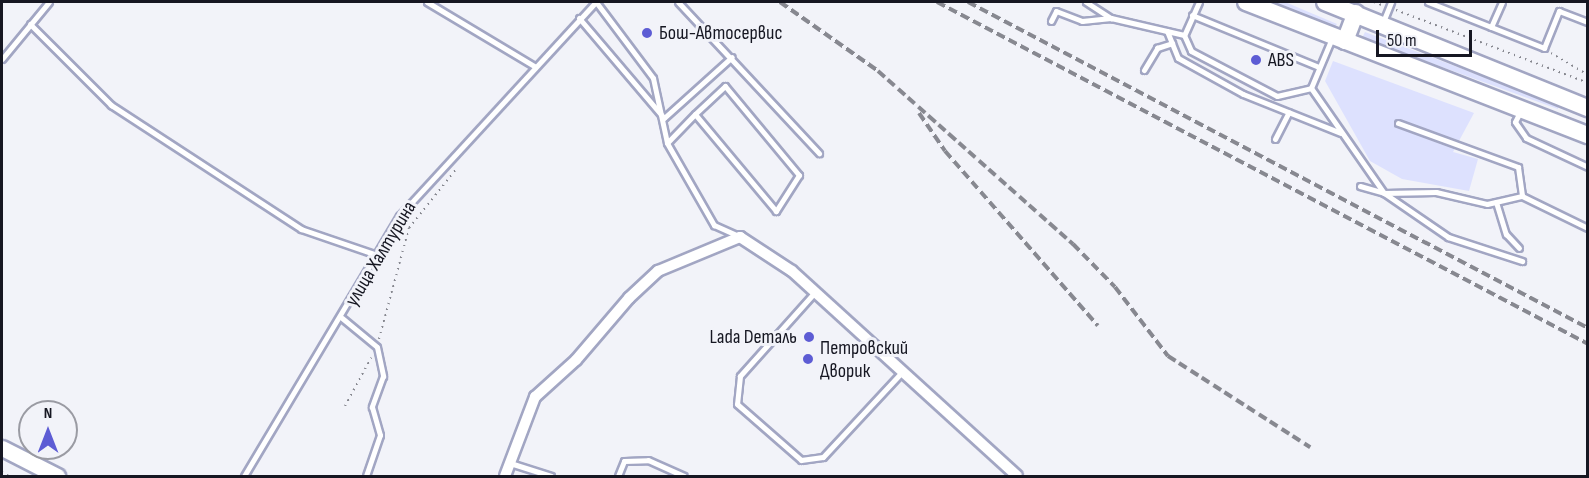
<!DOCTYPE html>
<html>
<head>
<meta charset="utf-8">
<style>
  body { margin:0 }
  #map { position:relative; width:1589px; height:478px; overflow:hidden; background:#f2f3f9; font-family:"Sofia Sans Condensed",sans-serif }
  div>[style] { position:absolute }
  .green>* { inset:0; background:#dde1fe }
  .path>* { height:2px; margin-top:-1px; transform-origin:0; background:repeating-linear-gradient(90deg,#878890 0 1.5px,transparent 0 6px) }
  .roads { filter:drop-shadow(2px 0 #a2a6c3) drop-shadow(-2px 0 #a2a6c3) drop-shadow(0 2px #a2a6c3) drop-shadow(0 -2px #a2a6c3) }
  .lane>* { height:5px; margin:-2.5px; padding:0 2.5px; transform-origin:2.5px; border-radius:2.5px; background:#fff }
  .street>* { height:10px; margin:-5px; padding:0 5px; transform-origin:5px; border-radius:5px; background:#fff }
  .secondary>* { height:15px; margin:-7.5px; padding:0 7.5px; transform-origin:7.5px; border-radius:7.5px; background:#fff }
  .primary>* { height:16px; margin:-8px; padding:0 8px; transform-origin:8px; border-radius:8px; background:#fff }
  .rail>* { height:4px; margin-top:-2px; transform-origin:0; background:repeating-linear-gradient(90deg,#878890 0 9px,transparent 0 13.5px) }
  .dots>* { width:16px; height:16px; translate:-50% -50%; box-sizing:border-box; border:3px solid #f2f3f9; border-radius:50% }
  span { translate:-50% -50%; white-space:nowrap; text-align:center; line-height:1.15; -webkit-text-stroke:6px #f2f3f9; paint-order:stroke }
  .poi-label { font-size:20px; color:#161722 }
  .left { translate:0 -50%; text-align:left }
  .right { translate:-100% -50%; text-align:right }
  .street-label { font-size:20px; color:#161722 }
  .frame { position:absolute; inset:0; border:3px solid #161722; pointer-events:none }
  .north { position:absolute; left:18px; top:400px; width:60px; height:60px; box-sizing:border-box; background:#f2f3f9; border:2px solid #9a9ba3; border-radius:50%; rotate:0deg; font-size:16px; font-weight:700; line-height:24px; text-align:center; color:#161722 }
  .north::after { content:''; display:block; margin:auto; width:21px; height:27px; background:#5d5cd4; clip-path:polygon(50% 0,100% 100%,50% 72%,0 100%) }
  .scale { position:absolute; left:1376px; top:30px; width:96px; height:27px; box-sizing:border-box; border:3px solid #161722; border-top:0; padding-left:8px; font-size:18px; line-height:21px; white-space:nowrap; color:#161722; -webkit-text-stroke:4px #f2f3f9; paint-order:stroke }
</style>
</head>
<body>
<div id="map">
  <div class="green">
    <i style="clip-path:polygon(1267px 2px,1285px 2px,1337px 24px,1334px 28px)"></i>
    <i style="clip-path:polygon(1365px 32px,1558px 105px,1558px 109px,1362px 38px)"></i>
    <i style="clip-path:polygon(1333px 61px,1474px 113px,1453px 152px,1478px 159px,1469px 191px,1402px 179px,1370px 161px,1325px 81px)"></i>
  </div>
  <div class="path">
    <i style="left:1374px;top:2px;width:9px;rotate:21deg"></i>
    <i style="left:1396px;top:10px;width:205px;rotate:20.8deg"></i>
    <i style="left:1551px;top:53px;width:43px;rotate:30.7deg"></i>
    <i style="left:379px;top:339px;width:115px;rotate:-74.9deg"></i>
    <i style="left:409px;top:228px;width:77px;rotate:-51.3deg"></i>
    <i style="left:345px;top:406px;width:55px;rotate:-61.6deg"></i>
    <i style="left:2px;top:472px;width:8px;rotate:30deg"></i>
  </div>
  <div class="roads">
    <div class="lane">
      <i style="left:427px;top:2px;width:125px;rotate:30.9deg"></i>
      <i style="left:596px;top:2px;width:95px;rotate:53.1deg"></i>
      <i style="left:653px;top:78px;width:66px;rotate:77.8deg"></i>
      <i style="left:667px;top:143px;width:95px;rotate:60.2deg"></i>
      <i style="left:714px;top:225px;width:27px;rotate:24deg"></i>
      <i style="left:678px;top:2px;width:207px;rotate:47deg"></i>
      <i style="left:1086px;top:2px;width:30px;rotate:33deg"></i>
      <i style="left:1111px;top:18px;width:75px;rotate:13.1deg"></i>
      <i style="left:1199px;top:2px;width:36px;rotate:114deg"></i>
      <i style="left:1184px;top:35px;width:17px;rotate:66deg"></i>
      <i style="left:1191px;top:51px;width:97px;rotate:27.6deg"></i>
      <i style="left:1277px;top:96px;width:35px;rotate:-13deg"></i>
      <i style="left:1428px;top:2px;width:125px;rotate:21.6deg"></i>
      <i style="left:1544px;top:48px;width:40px;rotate:-68deg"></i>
      <i style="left:1559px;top:11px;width:31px;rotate:21deg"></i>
      <i style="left:1192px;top:15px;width:137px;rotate:22.3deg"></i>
      <i style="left:579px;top:18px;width:131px;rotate:49.6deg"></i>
      <i style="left:664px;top:118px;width:91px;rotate:-41.9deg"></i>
      <i style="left:1051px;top:21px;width:11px;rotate:-63deg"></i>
      <i style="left:1056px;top:11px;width:28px;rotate:21deg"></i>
      <i style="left:1082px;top:21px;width:29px;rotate:-6deg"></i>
      <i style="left:1383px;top:22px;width:22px;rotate:-68deg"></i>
      <i style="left:30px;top:24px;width:115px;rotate:45deg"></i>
      <i style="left:111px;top:105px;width:227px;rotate:33.1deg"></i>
      <i style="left:301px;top:229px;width:80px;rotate:18.9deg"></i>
      <i style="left:1491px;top:27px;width:27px;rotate:-66deg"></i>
      <i style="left:1167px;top:31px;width:29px;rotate:68deg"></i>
      <i style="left:1178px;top:58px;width:74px;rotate:29deg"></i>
      <i style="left:1243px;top:94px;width:105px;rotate:21.7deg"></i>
      <i style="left:1332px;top:38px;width:54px;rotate:112.8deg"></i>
      <i style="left:1311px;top:88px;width:128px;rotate:55.2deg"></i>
      <i style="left:1384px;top:193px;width:52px;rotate:-1.1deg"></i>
      <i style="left:1436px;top:192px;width:52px;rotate:13.2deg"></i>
      <i style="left:1487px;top:204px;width:36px;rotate:-13deg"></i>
      <i style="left:2px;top:59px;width:74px;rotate:-50.5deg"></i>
      <i style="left:1144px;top:70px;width:26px;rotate:-59deg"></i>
      <i style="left:1157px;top:48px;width:16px;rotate:-18deg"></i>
      <i style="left:1521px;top:110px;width:13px;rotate:117deg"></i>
      <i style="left:1515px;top:122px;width:19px;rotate:55deg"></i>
      <i style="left:1526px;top:138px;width:68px;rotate:25.1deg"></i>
      <i style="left:1398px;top:123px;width:128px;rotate:20.1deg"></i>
      <i style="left:1518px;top:167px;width:29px;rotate:82deg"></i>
      <i style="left:1522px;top:196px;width:73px;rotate:25.9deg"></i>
      <i style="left:1275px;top:139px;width:30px;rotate:-63deg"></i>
      <i style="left:667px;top:143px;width:40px;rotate:-46deg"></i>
      <i style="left:695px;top:114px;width:41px;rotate:-43deg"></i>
      <i style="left:725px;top:86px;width:116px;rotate:50.3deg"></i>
      <i style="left:799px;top:175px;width:43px;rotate:122.6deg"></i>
      <i style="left:776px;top:211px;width:126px;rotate:-129.9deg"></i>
      <i style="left:1360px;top:186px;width:25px;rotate:16deg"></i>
      <i style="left:1384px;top:193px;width:78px;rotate:34.5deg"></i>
      <i style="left:1448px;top:237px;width:78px;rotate:18deg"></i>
      <i style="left:1496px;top:202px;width:34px;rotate:73deg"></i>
      <i style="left:1506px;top:234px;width:19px;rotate:47deg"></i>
      <i style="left:815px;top:292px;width:113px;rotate:131.8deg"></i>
      <i style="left:740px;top:376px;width:28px;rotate:96deg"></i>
      <i style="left:737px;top:404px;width:85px;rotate:41.2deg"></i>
      <i style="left:801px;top:460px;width:22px;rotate:-8deg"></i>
      <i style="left:823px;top:457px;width:116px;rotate:-47.1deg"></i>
      <i style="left:342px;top:318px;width:45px;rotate:39.6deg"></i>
      <i style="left:377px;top:347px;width:30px;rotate:78deg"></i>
      <i style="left:383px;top:376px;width:33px;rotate:110deg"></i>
      <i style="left:372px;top:407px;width:29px;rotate:74deg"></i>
      <i style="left:380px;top:435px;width:43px;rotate:108.9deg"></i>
      <i style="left:510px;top:463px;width:43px;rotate:17.6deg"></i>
      <i style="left:244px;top:476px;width:303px;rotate:-59.2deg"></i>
      <i style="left:399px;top:216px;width:291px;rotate:-47.4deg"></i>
      <i style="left:618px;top:476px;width:16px;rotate:-68deg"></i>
      <i style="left:624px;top:461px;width:24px;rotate:-2deg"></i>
      <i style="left:648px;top:460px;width:39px;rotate:24deg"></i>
    </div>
    <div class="street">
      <i style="left:505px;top:476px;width:85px;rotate:-69.2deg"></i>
      <i style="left:535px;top:397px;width:55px;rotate:-42.1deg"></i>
      <i style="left:576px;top:360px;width:82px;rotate:-49.5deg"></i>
      <i style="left:629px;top:298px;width:40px;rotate:-43deg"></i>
      <i style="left:658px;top:271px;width:89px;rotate:-22.5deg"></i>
      <i style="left:740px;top:237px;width:62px;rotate:33.2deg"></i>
      <i style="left:792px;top:271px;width:304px;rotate:42.3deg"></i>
    </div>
    <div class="secondary">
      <i style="left:2px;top:448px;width:62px;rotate:27deg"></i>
    </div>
    <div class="primary">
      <i style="left:1246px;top:2px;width:367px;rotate:21.3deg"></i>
      <i style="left:1325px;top:2px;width:284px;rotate:22deg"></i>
      <i style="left:1345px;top:41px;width:30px;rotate:-69deg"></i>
    </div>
  </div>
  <div class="rail">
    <i style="left:780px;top:2px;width:120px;rotate:35.1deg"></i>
    <i style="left:878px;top:71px;width:261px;rotate:41.6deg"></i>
    <i style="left:1073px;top:244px;width:60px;rotate:45.7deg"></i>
    <i style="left:1115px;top:287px;width:87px;rotate:52.5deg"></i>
    <i style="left:1168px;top:356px;width:169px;rotate:32.7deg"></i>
    <i style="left:937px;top:2px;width:735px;rotate:27.71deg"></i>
    <i style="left:968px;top:2px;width:700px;rotate:27.74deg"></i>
    <i style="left:919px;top:113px;width:46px;rotate:55.6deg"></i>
    <i style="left:945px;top:151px;width:232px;rotate:48.8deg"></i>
  </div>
  <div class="dots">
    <i style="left:647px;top:33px;background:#5d5cd4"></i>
    <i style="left:1256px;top:60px;background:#5d5cd4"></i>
    <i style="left:809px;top:337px;background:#5d5cd4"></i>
    <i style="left:808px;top:359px;background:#5d5cd4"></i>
  </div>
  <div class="poi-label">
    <span class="left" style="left:659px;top:33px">Бош-Автосервис</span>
    <span class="left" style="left:1268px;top:60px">ABS</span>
    <span class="right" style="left:797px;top:337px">Lada Dеталь</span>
    <span class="left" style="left:820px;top:360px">Петровский<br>Дворик</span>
  </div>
  <div class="street-label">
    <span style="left:381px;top:254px;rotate:-59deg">улица Халтурина</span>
  </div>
  <div class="frame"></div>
  <div class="north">N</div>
  <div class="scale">50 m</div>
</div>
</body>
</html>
